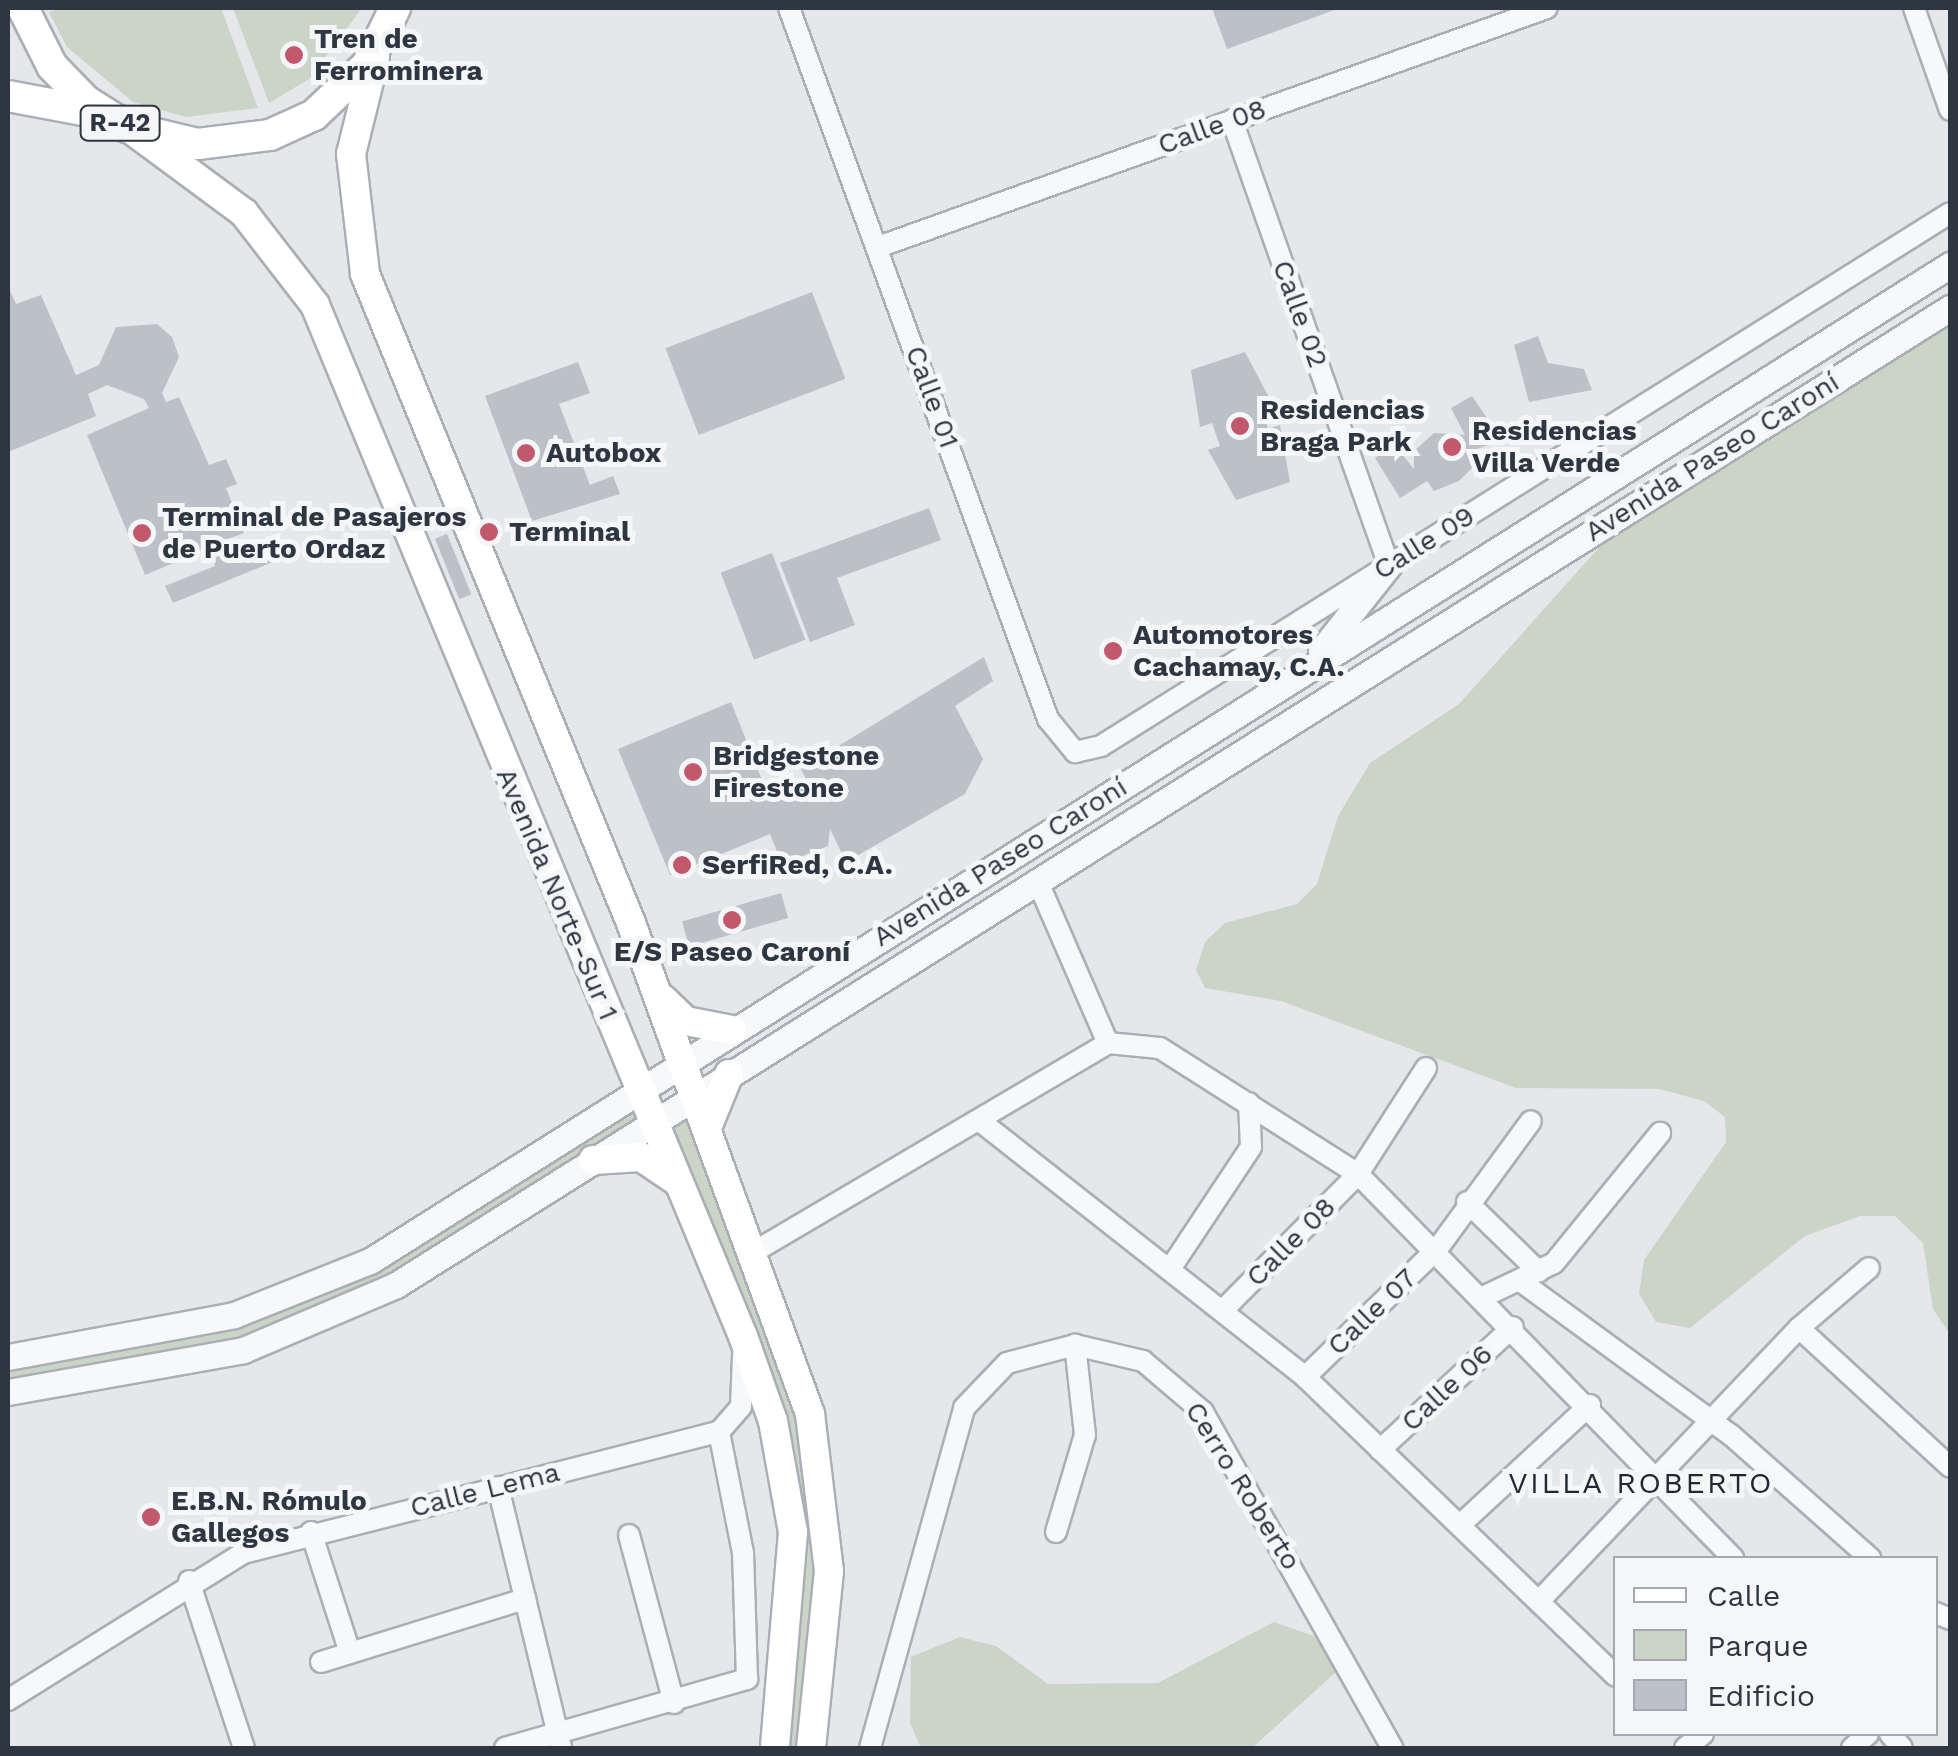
<!DOCTYPE html>
<html>
<head>
<meta charset="utf-8">
<style>
  body { margin:0 }
  #map { position:relative; width:1958px; height:1756px; overflow:hidden; background:#e5e7eb; font-family:"Work Sans",sans-serif }
  div>[style] { position:absolute }
  .green>* { inset:0; background:#cad4c7 }
  .building>* { inset:0; background:#bcc1c7; transform-origin:0 0 }
  .roads { filter:drop-shadow(2px 0 #aaaeb5) drop-shadow(-2px 0 #aaaeb5) drop-shadow(0 2px #aaaeb5) drop-shadow(0 -2px #aaaeb5) }
  .minor>* { height:20px; margin:-10px; padding:0 10px; transform-origin:10px; border-radius:10px; background:#f7f8f9 }
  .tertiary>* { height:25px; margin:-12.5px; padding:0 12.5px; transform-origin:12.5px; border-radius:12.5px; background:#f7f8f9 }
  .secondary>* { height:28px; margin:-14px; padding:0 14px; transform-origin:14px; border-radius:14px; background:#fff }
  .primary>* { height:30px; margin:-15px; padding:0 15px; transform-origin:15px; border-radius:15px; background:#fff }
  .dots>* { width:28px; height:28px; translate:-50% -50%; box-sizing:border-box; border:5px solid #f4f6f8; border-radius:50% }
  span { translate:-50% -50%; white-space:nowrap; text-align:center; line-height:1.15; -webkit-text-stroke:10px #f4f6f8; paint-order:stroke }
  .shield-label span { padding:2px 8px; background:#f4f6f8; border:2px solid; border-radius:8px; -webkit-text-stroke-width:0 }
  .shield-label { font-size:25px; color:#2e3642; font-weight:700 }
  .poi-label { font-size:28px; color:#2e3642; font-weight:700 }
  .left { translate:0 -50%; text-align:left }
  .street-label { font-size:28px; color:#2e3642 }
  .neighbourhood-label { font-size:30px; color:#202733; letter-spacing:2.5px }
  .frame { position:absolute; inset:0; border:10px solid #2e3642; pointer-events:none }
  .legend { position:absolute; left:1613px; top:1556px; width:325px; height:180px; box-sizing:border-box; background:#f4f6f8; border:2px solid #a5a9af; margin:0; padding:12px 18px; list-style:none; font-size:30px; color:#2e3642 }
  .legend li { display:flex; align-items:center; gap:20px; height:50px }
  .legend b { width:50px; border:2px solid #a5a9af }
</style>
</head>
<body>
<div id="map">
  <div class="green">
    <i style="clip-path:polygon(61px 8px,221px 8px,258px 108px,186px 117px,133px 102px,67px 47px,49px 12px)"></i>
    <i style="clip-path:polygon(233px 8px,362px 8px,309px 79px,269px 103px)"></i>
    <i style="clip-path:polygon(1950px 308px,1950px 1334px,1933px 1309px,1923px 1243px,1895px 1216px,1860px 1216px,1805px 1236px,1690px 1328px,1656px 1322px,1639px 1294px,1644px 1260px,1726px 1142px,1725px 1117px,1704px 1101px,1659px 1089px,1516px 1088px,1281px 1001px,1205px 988px,1196px 970px,1205px 942px,1225px 923px,1297px 904px,1317px 884px,1338px 816px,1370px 763px,1459px 704px,1638px 504px)"></i>
    <i style="clip-path:polygon(639px 1088px,654px 1121px,697px 1094px,818px 1454px,811px 1748px,775px 1748px,788px 1497px,654px 1122px,317px 1322px,8px 1392px,8px 1357px,317px 1285px)"></i>
    <i style="clip-path:polygon(1274px 1622px,1314px 1636px,1337px 1671px,1252px 1748px,921px 1748px,910px 1723px,911px 1657px,960px 1637px,996px 1646px,1048px 1684px,1158px 1683px)"></i>
  </div>
  <div class="building">
    <i style="clip-path:polygon(1212px 8px,1340px 8px,1227px 49px)"></i>
    <i style="clip-path:polygon(8px 286px,16px 304px,41px 295px,76px 375px,99px 365px,116px 327px,157px 324px,172px 337px,179px 357px,162px 393px,166px 402px,179px 397px,209px 465px,226px 459px,237px 484px,226px 488px,244px 533px,222px 541px,231px 560px,268px 545px,275px 561px,173px 603px,165px 586px,215px 566px,209px 548px,145px 575px,87px 435px,149px 408px,144px 399px,107px 385px,88px 394px,96px 416px,8px 452px)"></i>
    <i style="left:812px;top:292px;width:93px;height:157px;rotate:69deg"></i>
    <i style="clip-path:polygon(1538px 336px,1548px 363px,1584px 369px,1592px 390px,1529px 402px,1514px 345px)"></i>
    <i style="clip-path:polygon(1245px 352px,1272px 403px,1261px 407px,1268px 429px,1280px 425px,1290px 482px,1236px 500px,1208px 450px,1220px 446px,1212px 423px,1200px 427px,1191px 370px)"></i>
    <i style="clip-path:polygon(578px 362px,590px 393px,559px 404px,590px 485px,613px 476px,620px 494px,532px 521px,485px 396px)"></i>
    <i style="clip-path:polygon(1472px 396px,1498px 434px,1494px 443px,1471px 451px,1478px 462px,1459px 481px,1434px 491px,1427px 481px,1400px 498px,1375px 458px,1395px 445px,1414px 469px,1414px 451px,1434px 433px,1465px 435px,1451px 408px)"></i>
    <i style="clip-path:polygon(929px 508px,941px 540px,837px 578px,855px 625px,810px 642px,780px 563px)"></i>
    <i style="left:447px;top:534px;width:65px;height:13px;rotate:68deg"></i>
    <i style="left:772px;top:553px;width:93px;height:55px;rotate:69deg"></i>
    <i style="clip-path:polygon(984px 657px,993px 681px,955px 706px,983px 759px,965px 794px,846px 862px,830px 829px,828px 846px,782px 864px,770px 834px,670px 875px,618px 749px,731px 702px,768px 795px,806px 779px,801px 769px)"></i>
    <i style="left:781px;top:893px;width:26px;height:103px;rotate:74deg"></i>
  </div>
  <div class="roads">
    <div class="minor">
      <i style="left:789px;top:8px;width:757px;rotate:69.98deg"></i>
      <i style="left:1048px;top:719px;width:43px;rotate:50.7deg"></i>
      <i style="left:1075px;top:752px;width:27px;rotate:-13deg"></i>
      <i style="left:1101px;top:746px;width:1002px;rotate:-32.12deg"></i>
      <i style="left:1914px;top:8px;width:108px;rotate:70.6deg"></i>
      <i style="left:1232px;top:120px;width:472px;rotate:70.6deg"></i>
      <i style="left:878px;top:247px;width:710px;rotate:-19.66deg"></i>
      <i style="left:1037px;top:880px;width:178px;rotate:66.5deg"></i>
      <i style="left:980px;top:1121px;width:414px;rotate:38.2deg"></i>
      <i style="left:1305px;top:1377px;width:431px;rotate:43.9deg"></i>
      <i style="left:1467px;top:1202px;width:100px;rotate:44.2deg"></i>
      <i style="left:752px;top:1253px;width:413px;rotate:-30.5deg"></i>
      <i style="left:1108px;top:1043px;width:52px;rotate:5.5deg"></i>
      <i style="left:1160px;top:1048px;width:235px;rotate:32.5deg"></i>
      <i style="left:1358px;top:1174px;width:537px;rotate:45.68deg"></i>
      <i style="left:1172px;top:1266px;width:143px;rotate:-56.4deg"></i>
      <i style="left:1251px;top:1147px;width:44px;rotate:-92.6deg"></i>
      <i style="left:1523px;top:1283px;width:258px;rotate:36.2deg"></i>
      <i style="left:1731px;top:1435px;width:186px;rotate:41.5deg"></i>
      <i style="left:1485px;top:1296px;width:76px;rotate:-25.6deg"></i>
      <i style="left:1554px;top:1263px;width:168px;rotate:-50.8deg"></i>
      <i style="left:1224px;top:1309px;width:190px;rotate:-45.2deg"></i>
      <i style="left:1358px;top:1174px;width:126px;rotate:-57.3deg"></i>
      <i style="left:1799px;top:1328px;width:205px;rotate:42.6deg"></i>
      <i style="left:1305px;top:1377px;width:185px;rotate:-44.1deg"></i>
      <i style="left:1438px;top:1248px;width:157px;rotate:-53.8deg"></i>
      <i style="left:1380px;top:1450px;width:181px;rotate:-42.8deg"></i>
      <i style="left:498px;top:1487px;width:268px;rotate:76.4deg"></i>
      <i style="left:1460px;top:1525px;width:177px;rotate:-42.7deg"></i>
      <i style="left:311px;top:1532px;width:127px;rotate:72.1deg"></i>
      <i style="left:1056px;top:1532px;width:101px;rotate:-73.4deg"></i>
      <i style="left:1085px;top:1435px;width:91px;rotate:-96.3deg"></i>
      <i style="left:629px;top:1535px;width:174px;rotate:75deg"></i>
      <i style="left:189px;top:1581px;width:176px;rotate:71.8deg"></i>
      <i style="left:1541px;top:1599px;width:374px;rotate:-46.4deg"></i>
      <i style="left:1799px;top:1328px;width:92px;rotate:-40.6deg"></i>
      <i style="left:1936px;top:1613px;width:15px;rotate:23deg"></i>
      <i style="left:321px;top:1662px;width:214px;rotate:-17.2deg"></i>
      <i style="left:8px;top:1700px;width:277px;rotate:-32deg"></i>
      <i style="left:243px;top:1553px;width:491px;rotate:-14.3deg"></i>
      <i style="left:719px;top:1432px;width:33px;rotate:-49deg"></i>
      <i style="left:741px;top:1407px;width:53px;rotate:-87.8deg"></i>
      <i style="left:1890px;top:1734px;width:18px;rotate:49deg"></i>
      <i style="left:505px;top:1748px;width:252px;rotate:-15.9deg"></i>
      <i style="left:747px;top:1679px;width:126px;rotate:-91.8deg"></i>
      <i style="left:743px;top:1553px;width:123px;rotate:-101.2deg"></i>
      <i style="left:870px;top:1748px;width:353px;rotate:-74.5deg"></i>
      <i style="left:964px;top:1408px;width:62px;rotate:-46.3deg"></i>
      <i style="left:1007px;top:1363px;width:70px;rotate:-14.8deg"></i>
      <i style="left:1075px;top:1345px;width:70px;rotate:13.2deg"></i>
      <i style="left:1143px;top:1361px;width:79px;rotate:40.4deg"></i>
      <i style="left:1203px;top:1412px;width:386px;rotate:60.6deg"></i>
      <i style="left:1685px;top:1748px;width:23px;rotate:-38deg"></i>
      <i style="left:1852px;top:1748px;width:21px;rotate:-41deg"></i>
    </div>
    <div class="tertiary">
      <i style="left:1321px;top:651px;width:110px;rotate:-51.7deg"></i>
      <i style="left:8px;top:1357px;width:230px;rotate:-10.5deg"></i>
      <i style="left:234px;top:1315px;width:146px;rotate:-21.7deg"></i>
      <i style="left:370px;top:1261px;width:1868px;rotate:-32.23deg"></i>
      <i style="left:8px;top:1392px;width:239px;rotate:-10.1deg"></i>
      <i style="left:243px;top:1350px;width:166px;rotate:-23deg"></i>
      <i style="left:396px;top:1285px;width:1836px;rotate:-32.16deg"></i>
    </div>
    <div class="secondary">
      <i style="left:375px;top:57px;width:100px;rotate:103.9deg"></i>
      <i style="left:351px;top:154px;width:121px;rotate:83.3deg"></i>
      <i style="left:365px;top:274px;width:701px;rotate:67.71deg"></i>
      <i style="left:631px;top:923px;width:523px;rotate:69.97deg"></i>
      <i style="left:810px;top:1414px;width:158px;rotate:83.1deg"></i>
      <i style="left:829px;top:1571px;width:178px;rotate:95.8deg"></i>
      <i style="left:132px;top:130px;width:139px;rotate:36.5deg"></i>
      <i style="left:244px;top:213px;width:116px;rotate:52.3deg"></i>
      <i style="left:315px;top:305px;width:1116px;rotate:67.46deg"></i>
      <i style="left:743px;top:1336px;width:90px;rotate:70.6deg"></i>
      <i style="left:773px;top:1421px;width:113px;rotate:79.8deg"></i>
      <i style="left:793px;top:1532px;width:217px;rotate:94.8deg"></i>
      <i style="left:663px;top:999px;width:32px;rotate:44deg"></i>
      <i style="left:686px;top:1021px;width:47px;rotate:11.1deg"></i>
      <i style="left:709px;top:1123px;width:53px;rotate:-67.8deg"></i>
      <i style="left:593px;top:1160px;width:48px;rotate:-3.6deg"></i>
      <i style="left:641px;top:1157px;width:45px;rotate:34deg"></i>
    </div>
    <div class="primary">
      <i style="left:23px;top:8px;width:65px;rotate:63.4deg"></i>
      <i style="left:52px;top:66px;width:49px;rotate:45.8deg"></i>
      <i style="left:86px;top:101px;width:49px;rotate:32.4deg"></i>
      <i style="left:127px;top:127px;width:73px;rotate:13.5deg"></i>
      <i style="left:198px;top:144px;width:73px;rotate:-7.1deg"></i>
      <i style="left:270px;top:135px;width:48px;rotate:-24.4deg"></i>
      <i style="left:314px;top:115px;width:73px;rotate:-43.3deg"></i>
      <i style="left:367px;top:65px;width:64px;rotate:-63.8deg"></i>
      <i style="left:8px;top:96px;width:92px;rotate:10.7deg"></i>
    </div>
  </div>
  <div class="dots">
    <i style="left:294px;top:55px;background:#c2586c"></i>
    <i style="left:1240px;top:426px;background:#c2586c"></i>
    <i style="left:1452px;top:447px;background:#c2586c"></i>
    <i style="left:526px;top:453px;background:#c2586c"></i>
    <i style="left:489px;top:532px;background:#c2586c"></i>
    <i style="left:142px;top:533px;background:#c2586c"></i>
    <i style="left:1113px;top:651px;background:#c2586c"></i>
    <i style="left:693px;top:772px;background:#c2586c"></i>
    <i style="left:682px;top:865px;background:#c2586c"></i>
    <i style="left:732px;top:920px;background:#c2586c"></i>
    <i style="left:151px;top:1517px;background:#c2586c"></i>
  </div>
  <div class="shield-label">
    <span style="left:120px;top:123px">R-42</span>
  </div>
  <div class="poi-label">
    <span class="left" style="left:314px;top:55px">Tren de<br>Ferrominera</span>
    <span class="left" style="left:1260px;top:426px">Residencias<br>Braga Park</span>
    <span class="left" style="left:1472px;top:447px">Residencias<br>Villa Verde</span>
    <span class="left" style="left:546px;top:453px">Autobox</span>
    <span class="left" style="left:162px;top:533px">Terminal de Pasajeros<br>de Puerto Ordaz</span>
    <span class="left" style="left:509px;top:532px">Terminal</span>
    <span class="left" style="left:1133px;top:651px">Automotores<br>Cachamay, C.A.</span>
    <span class="left" style="left:713px;top:772px">Bridgestone<br>Firestone</span>
    <span class="left" style="left:702px;top:865px">SerfiRed, C.A.</span>
    <span style="left:732px;top:952px">E/S Paseo Caroní</span>
    <span class="left" style="left:171px;top:1517px">E.B.N. Rómulo<br>Gallegos</span>
  </div>
  <div class="street-label">
    <span style="left:1212px;top:127px;rotate:-20deg">Calle 08</span>
    <span style="left:1300px;top:314px;rotate:70deg">Calle 02</span>
    <span style="left:932px;top:397px;rotate:70deg">Calle 01</span>
    <span style="left:1712px;top:457px;rotate:-32deg">Avenida Paseo Caroní</span>
    <span style="left:1424px;top:543px;rotate:-32deg">Calle 09</span>
    <span style="left:1000px;top:862px;rotate:-32deg">Avenida Paseo Caroní</span>
    <span style="left:557px;top:894px;rotate:67deg">Avenida Norte-Sur 1</span>
    <span style="left:1291px;top:1242px;rotate:-45deg">Calle 08</span>
    <span style="left:1372px;top:1312px;rotate:-44deg">Calle 07</span>
    <span style="left:1447px;top:1388px;rotate:-43deg">Calle 06</span>
    <span style="left:1243px;top:1486px;rotate:58deg">Cerro Roberto</span>
    <span style="left:485px;top:1490px;rotate:-14deg">Calle Lema</span>
  </div>
  <div class="neighbourhood-label">
    <span style="left:1641px;top:1483px">VILLA ROBERTO</span>
  </div>
  <div class="frame"></div>
  <ul class="legend">
  <li><b style="height:12px;background:#fff"></b>Calle</li>
  <li><b style="height:28px;background:#cad4c7"></b>Parque</li>
  <li><b style="height:28px;background:#bcc1c7"></b>Edificio</li>
  </ul>
</div>
</body>
</html>
